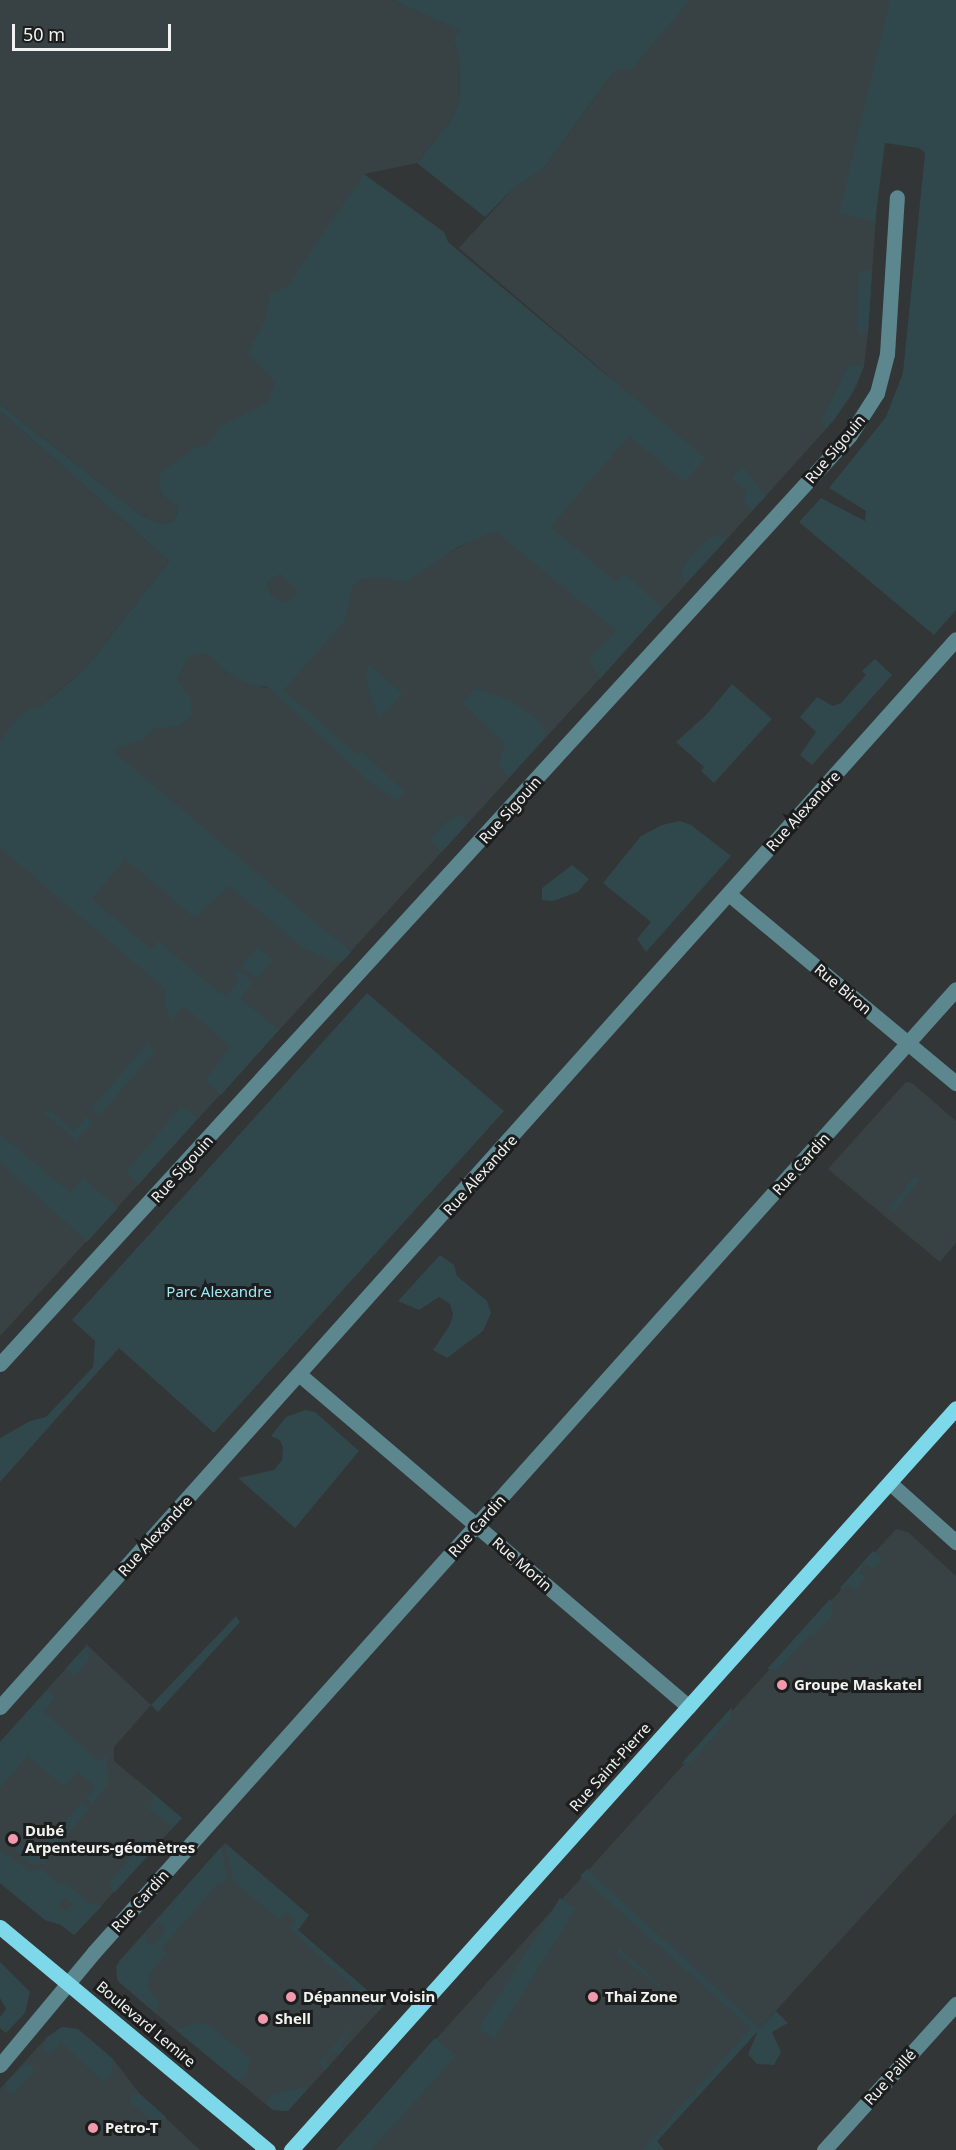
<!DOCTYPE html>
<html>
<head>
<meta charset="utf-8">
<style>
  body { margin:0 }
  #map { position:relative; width:956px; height:2150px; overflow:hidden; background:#333637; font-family:"Noto Sans",sans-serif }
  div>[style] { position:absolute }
  .built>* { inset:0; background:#384245 }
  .green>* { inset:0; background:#30474c; transform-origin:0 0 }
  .minor>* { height:15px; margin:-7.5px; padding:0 7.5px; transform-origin:7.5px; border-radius:7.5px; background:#5d878f }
  .major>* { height:15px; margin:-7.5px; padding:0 7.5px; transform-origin:7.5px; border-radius:7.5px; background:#7dd8ea }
  .dots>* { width:16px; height:16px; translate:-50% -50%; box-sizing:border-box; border:3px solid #1c1d1d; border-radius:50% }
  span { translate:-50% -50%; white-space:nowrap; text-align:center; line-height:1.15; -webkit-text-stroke:6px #1c1d1d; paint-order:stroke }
  .street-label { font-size:15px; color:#f1f3f3 }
  .park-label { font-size:15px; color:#9ee9f8 }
  .poi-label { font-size:15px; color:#f1f3f3; font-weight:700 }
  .left { translate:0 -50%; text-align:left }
  .scale { position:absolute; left:12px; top:24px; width:159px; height:27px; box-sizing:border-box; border:3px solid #f1f3f3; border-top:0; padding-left:8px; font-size:18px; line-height:21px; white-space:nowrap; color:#f1f3f3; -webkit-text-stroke:4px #1c1d1d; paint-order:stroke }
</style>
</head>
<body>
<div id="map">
  <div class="built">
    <i style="clip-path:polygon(0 0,393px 0,463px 32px,454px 42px,459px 59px,460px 98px,451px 120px,417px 163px,364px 174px,362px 333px,158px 485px,164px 498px,178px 507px,175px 520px,162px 524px,141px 515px,0 404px)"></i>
    <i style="clip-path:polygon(690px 0,901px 0,878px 187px,868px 333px,864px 366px,856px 387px,835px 419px,727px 539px,0 1336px,0 752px,40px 708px,34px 706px,0 740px,0 411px,169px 561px,85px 669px,50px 698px,118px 703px,188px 657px,206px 653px,231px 676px,265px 688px,275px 685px,272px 596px,267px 582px,281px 574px,425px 568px,483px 533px,610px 377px,459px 248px,512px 190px,544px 168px,614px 71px,646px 50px)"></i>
    <i style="clip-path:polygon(906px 1082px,912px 1083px,956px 1121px,956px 1243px,940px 1262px,828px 1169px)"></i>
    <i style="clip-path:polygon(896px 1529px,908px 1532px,956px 1576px,956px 1813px,649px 2150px,336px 2150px)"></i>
    <i style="clip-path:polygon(87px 1645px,151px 1705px,114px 1747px,114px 1761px,182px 1818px,74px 1935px,61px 1925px,45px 1920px,0 1883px,0 1742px)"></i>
    <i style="clip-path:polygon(225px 1843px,309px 1915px,298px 1930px,384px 2005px,288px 2111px,273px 2110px,155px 2013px,118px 1981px,116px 1974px,119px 1961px)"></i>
    <i style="clip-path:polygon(62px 2027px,78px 2029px,113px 2059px,140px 2094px,200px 2150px,0 2150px,0 2089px,47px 2037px)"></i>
  </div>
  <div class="green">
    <i style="clip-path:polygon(393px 0,690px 0,631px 70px,614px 71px,544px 168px,512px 190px,485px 217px,417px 163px,451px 120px,460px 98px,459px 59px,454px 42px,455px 35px,462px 32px)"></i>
    <i style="clip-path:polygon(890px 0,956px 0,956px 610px,934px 635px,799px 522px,821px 498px,865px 521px,866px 511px,829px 488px,886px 417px,903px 373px,925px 153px,919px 148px,885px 143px,875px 222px,839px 213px)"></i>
    <i style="clip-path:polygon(evenodd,364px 174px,444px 232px,448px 242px,706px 458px,684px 482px,629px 436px,551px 527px,616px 582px,625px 574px,663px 608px,600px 679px,589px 659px,616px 631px,495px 531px,460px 546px,407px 582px,378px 577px,363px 579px,352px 587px,345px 621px,284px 690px,358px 755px,362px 751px,405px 792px,396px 801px,368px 781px,268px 687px,251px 685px,231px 676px,206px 653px,188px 658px,177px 679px,191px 697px,192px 715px,179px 726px,152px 729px,144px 739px,113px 751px,351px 952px,343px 961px,333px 962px,302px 947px,229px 886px,195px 918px,125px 859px,92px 899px,151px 949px,158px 941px,219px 992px,226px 995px,240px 979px,235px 974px,238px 970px,254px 982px,240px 998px,279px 1030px,221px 1095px,205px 1081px,230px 1047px,184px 1006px,171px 1020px,164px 1005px,166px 990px,0 848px,0 740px,22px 714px,34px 706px,40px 707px,85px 669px,169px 561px,0 411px,0 404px,141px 515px,162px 524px,175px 520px,178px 507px,164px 498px,158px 485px,161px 472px,196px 447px,207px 445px,221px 426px,267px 403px,275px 383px,248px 353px,265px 320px,270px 293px,287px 287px,364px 174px,281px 574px,298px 591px,285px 603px,272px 596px,267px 582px,281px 574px)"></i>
    <i style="clip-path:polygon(872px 270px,868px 333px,857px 333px,859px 271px)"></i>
    <i style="clip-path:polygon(849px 365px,864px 366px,850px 397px,826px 429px,821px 422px)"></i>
    <i style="clip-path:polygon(742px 465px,766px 496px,752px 510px,744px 504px,747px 491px,732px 479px)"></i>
    <i style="clip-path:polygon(713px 535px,727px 539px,686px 583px,681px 572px,691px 555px)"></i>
    <i style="clip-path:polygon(875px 659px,892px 675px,812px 765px,800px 755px,816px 732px,800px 717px,817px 697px,833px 706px,841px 703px,866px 675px,862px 671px)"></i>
    <i style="clip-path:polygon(369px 664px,403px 694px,379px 719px,369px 692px,366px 675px)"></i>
    <i style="clip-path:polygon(732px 684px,772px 719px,714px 783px,701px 771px,704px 767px,676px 742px,706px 715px)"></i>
    <i style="clip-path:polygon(475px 688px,512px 701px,539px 720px,545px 730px,546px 736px,509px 778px,498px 764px,505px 744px,462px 703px)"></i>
    <i style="clip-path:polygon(460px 815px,468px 823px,442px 852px,430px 840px,447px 821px)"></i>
    <i style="clip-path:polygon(680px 821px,691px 825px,731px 856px,646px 952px,637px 939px,651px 922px,603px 883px,641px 836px,662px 825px)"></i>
    <i style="clip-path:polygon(572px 865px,589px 879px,578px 892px,553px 901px,542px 900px,542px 888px)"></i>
    <i style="left:258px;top:947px;width:20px;height:25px;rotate:41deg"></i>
    <i style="clip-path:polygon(367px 993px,504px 1111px,214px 1433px,119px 1348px,0 1482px,0 1438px,30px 1421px,46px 1417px,93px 1367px,95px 1341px,72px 1320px)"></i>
    <i style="left:147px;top:1044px;width:11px;height:85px;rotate:41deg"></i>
    <i style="clip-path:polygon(181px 1106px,198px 1118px,138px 1185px,126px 1172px)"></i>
    <i style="clip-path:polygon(48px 1109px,74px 1131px,86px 1117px,93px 1123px,76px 1140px,45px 1114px)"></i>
    <i style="clip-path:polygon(0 1134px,70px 1192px,84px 1178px,118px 1208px,87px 1242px,0 1162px)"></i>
    <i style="left:915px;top:1176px;width:6px;height:41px;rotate:39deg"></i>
    <i style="clip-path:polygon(440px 1255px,454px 1265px,457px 1276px,487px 1301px,491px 1313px,483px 1331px,447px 1358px,433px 1350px,450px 1325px,453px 1314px,450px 1304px,439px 1297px,419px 1310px,398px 1301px)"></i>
    <i style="clip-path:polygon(305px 1410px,315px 1412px,359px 1451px,295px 1528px,238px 1478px,274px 1470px,282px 1460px,283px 1448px,280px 1440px,271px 1436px,286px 1417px)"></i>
    <i style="clip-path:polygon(873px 1551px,883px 1559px,873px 1571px,865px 1564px,862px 1566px,860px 1573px,866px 1578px,855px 1590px,847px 1585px,842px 1591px,840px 1588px)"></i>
    <i style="clip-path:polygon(830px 1599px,834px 1602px,831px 1607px,833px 1615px,813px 1637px,810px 1635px,779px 1669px,767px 1669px)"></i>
    <i style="clip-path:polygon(236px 1616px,240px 1622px,158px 1712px,151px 1705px)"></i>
    <i style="clip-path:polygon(87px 1645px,89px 1660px,75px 1675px,70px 1674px,66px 1668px)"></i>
    <i style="clip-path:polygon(47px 1690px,55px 1698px,44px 1712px,100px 1762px,106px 1755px,109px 1783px,92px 1804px,83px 1796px,87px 1797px,96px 1787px,77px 1771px,64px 1787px,28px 1756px,0 1788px,0 1742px)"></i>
    <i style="clip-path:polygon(732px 1707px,731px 1718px,691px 1762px,681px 1764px)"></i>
    <i style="clip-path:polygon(136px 1779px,182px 1818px,172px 1828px,149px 1809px,154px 1797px)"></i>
    <i style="clip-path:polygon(81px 1803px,90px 1808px,44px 1864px,30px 1864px,15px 1850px,21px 1845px,36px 1857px)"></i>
    <i style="clip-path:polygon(146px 1838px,157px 1846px,114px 1893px,109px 1883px)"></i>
    <i style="clip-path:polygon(225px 1843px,309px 1915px,298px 1930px,384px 2005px,379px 2011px,289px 1928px,296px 1920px,286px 1913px,279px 1920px,233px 1881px)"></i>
    <i style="clip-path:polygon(evenodd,221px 1847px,228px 1881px,217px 1885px,162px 1948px,167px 1953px,149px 1974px,148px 1987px,160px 2003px,155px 2013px,118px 1981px,116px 1966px,221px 1847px,159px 1922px,165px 1929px,154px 1945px,147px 1942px,146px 1933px,159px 1922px)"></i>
    <i style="clip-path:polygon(evenodd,0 1850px,29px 1870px,42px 1869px,58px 1884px,66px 1882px,90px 1904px,102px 1906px,74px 1935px,61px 1925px,45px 1920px,0 1883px,0 1850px,66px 1897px,72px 1905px,64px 1911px,58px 1904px,66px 1897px)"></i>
    <i style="clip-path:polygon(587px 1869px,760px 2028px,776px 2011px,788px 2023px,772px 2032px,781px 2052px,774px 2065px,757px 2064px,748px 2054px,758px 2031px,657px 2141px,664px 2150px,642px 2150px,691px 2095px,694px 2097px,696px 2089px,751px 2028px,580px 1876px)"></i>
    <i style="left:560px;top:1898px;width:19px;height:154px;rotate:32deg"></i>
    <i style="clip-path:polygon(619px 1948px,660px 1984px,660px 1988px,617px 1953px)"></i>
    <i style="clip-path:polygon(0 1962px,30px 1992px,25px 2013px,6px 2033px,0 2028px,0 2017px,6px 2009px,0 1998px)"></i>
    <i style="clip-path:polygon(196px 2022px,212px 2026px,251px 2060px,246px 2077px,238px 2081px,176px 2030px)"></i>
    <i style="clip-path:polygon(62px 2027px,78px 2029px,113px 2059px,111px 2074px,104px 2083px,61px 2042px,51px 2054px,42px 2048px,47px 2037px)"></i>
    <i style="clip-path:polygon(349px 2029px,352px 2029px,340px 2044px,344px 2049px,339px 2055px,334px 2051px,324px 2060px,329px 2066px,325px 2071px,319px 2062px)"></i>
    <i style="clip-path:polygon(435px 2038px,456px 2055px,453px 2060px,371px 2150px,336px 2150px)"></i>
    <i style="clip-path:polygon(25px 2064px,31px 2065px,35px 2072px,13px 2095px,5px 2090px,6px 2082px)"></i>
    <i style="clip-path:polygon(305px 2086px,308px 2088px,288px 2111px,273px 2110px,267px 2105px,270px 2095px)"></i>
    <i style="clip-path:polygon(131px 2094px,140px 2094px,166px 2117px,163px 2124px,156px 2125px,130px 2103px)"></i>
  </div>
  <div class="minor">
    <i style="left:730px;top:895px;width:294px;rotate:39.8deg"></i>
    <i style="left:0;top:1364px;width:1259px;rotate:-47.54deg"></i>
    <i style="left:850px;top:435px;width:50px;rotate:-57.3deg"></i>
    <i style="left:877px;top:393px;width:40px;rotate:-75.6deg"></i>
    <i style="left:887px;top:354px;width:157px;rotate:-86.4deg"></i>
    <i style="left:300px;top:1375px;width:511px;rotate:40.48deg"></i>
    <i style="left:890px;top:1483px;width:89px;rotate:41.8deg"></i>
    <i style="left:0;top:1707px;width:1433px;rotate:-48.17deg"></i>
    <i style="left:0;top:2065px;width:147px;rotate:-50.2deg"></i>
    <i style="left:94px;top:1952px;width:1292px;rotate:-48.17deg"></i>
    <i style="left:824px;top:2150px;width:197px;rotate:-47.9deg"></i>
  </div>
  <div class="major">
    <i style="left:0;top:1927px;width:349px;rotate:39.8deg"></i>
    <i style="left:291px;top:2150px;width:996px;rotate:-48.13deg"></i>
  </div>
  <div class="dots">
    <i style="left:782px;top:1685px;background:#f29aad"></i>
    <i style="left:13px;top:1839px;background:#f29aad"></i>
    <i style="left:291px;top:1997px;background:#f29aad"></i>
    <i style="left:593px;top:1997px;background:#f29aad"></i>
    <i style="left:263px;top:2019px;background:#f29aad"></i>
    <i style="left:93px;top:2128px;background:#f29aad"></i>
  </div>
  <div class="street-label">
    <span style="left:835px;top:449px;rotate:-50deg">Rue Sigouin</span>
    <span style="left:510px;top:810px;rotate:-48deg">Rue Sigouin</span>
    <span style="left:803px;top:811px;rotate:-48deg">Rue Alexandre</span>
    <span style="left:843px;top:989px;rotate:40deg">Rue Biron</span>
    <span style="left:801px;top:1164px;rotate:-48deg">Rue Cardin</span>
    <span style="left:182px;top:1169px;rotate:-48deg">Rue Sigouin</span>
    <span style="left:480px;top:1175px;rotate:-48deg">Rue Alexandre</span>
    <span style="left:477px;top:1526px;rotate:-48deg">Rue Cardin</span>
    <span style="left:155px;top:1536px;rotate:-48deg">Rue Alexandre</span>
    <span style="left:522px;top:1564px;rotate:41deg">Rue Morin</span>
    <span style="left:610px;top:1767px;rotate:-48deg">Rue Saint-Pierre</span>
    <span style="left:140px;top:1901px;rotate:-48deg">Rue Cardin</span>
    <span style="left:146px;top:2024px;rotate:40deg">Boulevard Lemire</span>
    <span style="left:890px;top:2077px;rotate:-48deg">Rue Paillé</span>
  </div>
  <div class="park-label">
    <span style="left:219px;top:1292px">Parc Alexandre</span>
  </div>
  <div class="poi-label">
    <span class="left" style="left:794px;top:1685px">Groupe Maskatel</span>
    <span class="left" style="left:25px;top:1839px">Dubé<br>Arpenteurs-géomètres</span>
    <span class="left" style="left:303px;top:1997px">Dépanneur Voisin</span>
    <span class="left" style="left:605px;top:1997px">Thai Zone</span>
    <span class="left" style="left:275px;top:2019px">Shell</span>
    <span class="left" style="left:105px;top:2128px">Petro-T</span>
  </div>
  <div class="scale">50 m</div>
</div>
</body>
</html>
